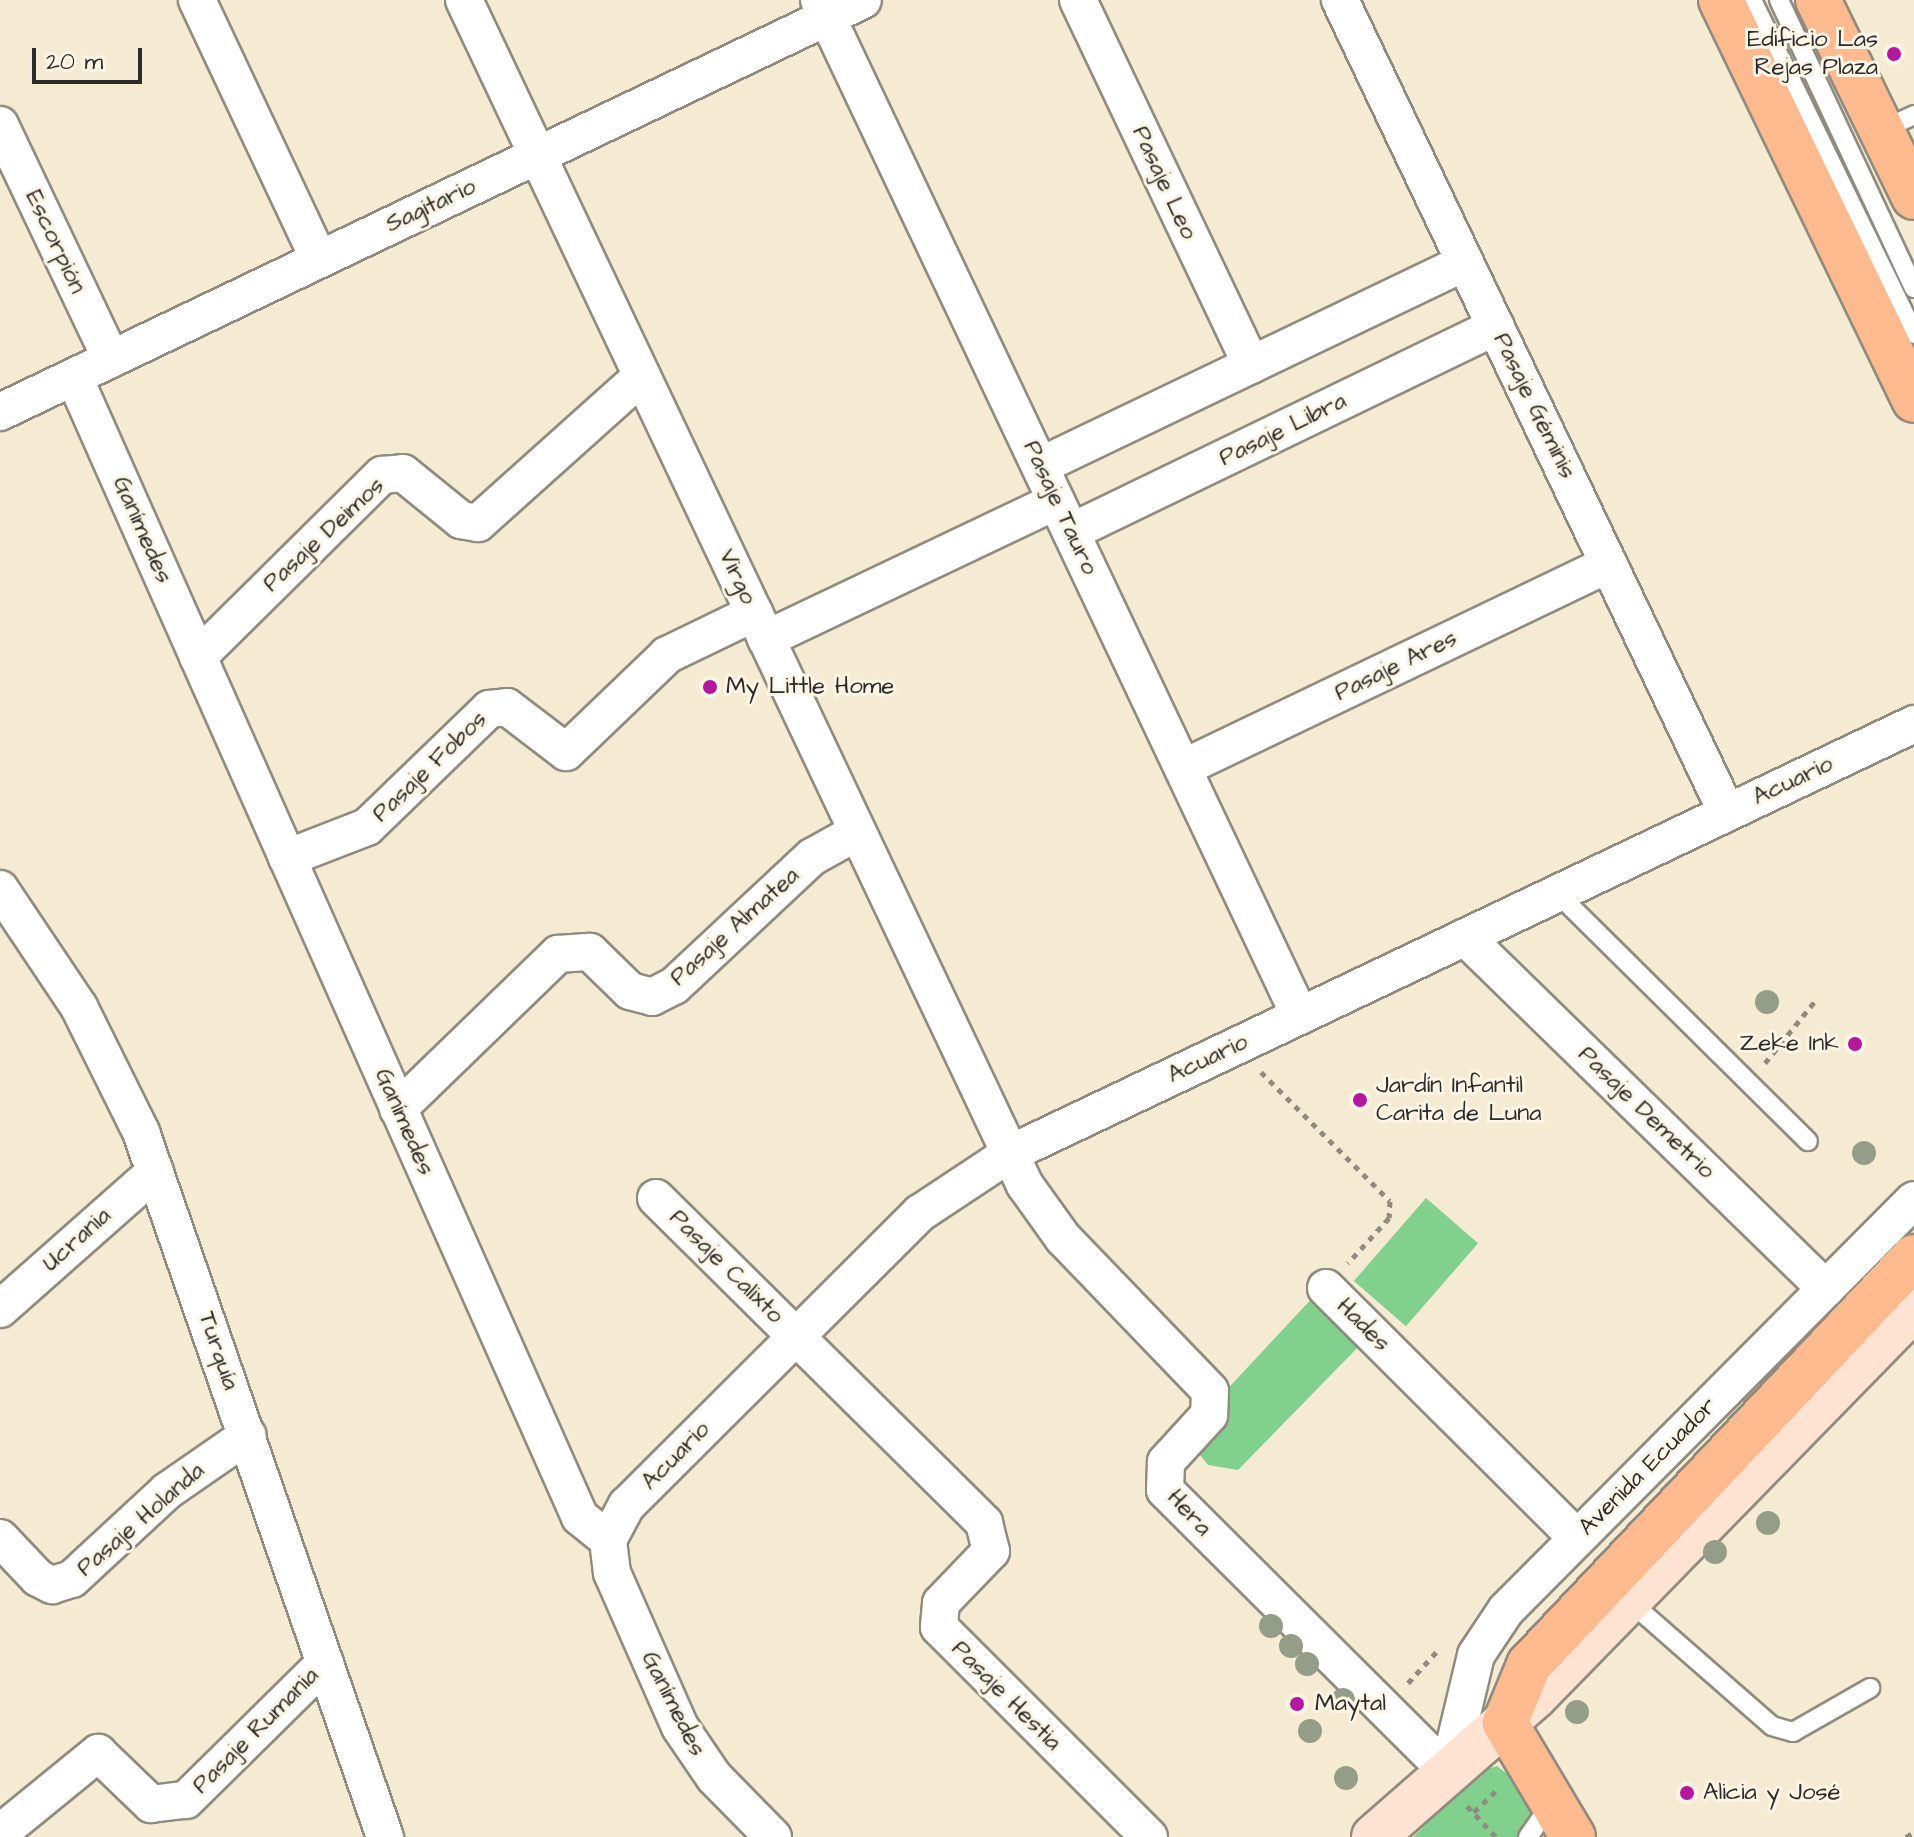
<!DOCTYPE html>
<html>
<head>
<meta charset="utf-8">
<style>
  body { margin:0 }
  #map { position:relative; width:1914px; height:1837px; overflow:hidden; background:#f5ebd2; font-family:"Architects Daughter",sans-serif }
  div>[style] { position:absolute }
  .green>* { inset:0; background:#82d08e; transform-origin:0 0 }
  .path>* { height:5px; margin-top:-2.5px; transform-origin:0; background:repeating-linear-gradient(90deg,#908b7e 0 6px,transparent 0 12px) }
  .roads { filter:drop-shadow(2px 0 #908b7e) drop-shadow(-2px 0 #908b7e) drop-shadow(0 2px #908b7e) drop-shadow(0 -2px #908b7e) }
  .service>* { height:18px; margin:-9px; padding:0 9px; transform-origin:9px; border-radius:9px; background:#fff }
  .minor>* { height:36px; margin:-18px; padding:0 18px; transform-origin:18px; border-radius:18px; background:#fff }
  .secondary>* { height:44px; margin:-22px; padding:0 22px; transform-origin:22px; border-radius:22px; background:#fee3d2 }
  .primary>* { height:44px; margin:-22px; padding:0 22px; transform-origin:22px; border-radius:22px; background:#fcba8e }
  .trees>* { width:24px; height:24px; margin:-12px; border-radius:50%; background:#949d87 }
  .dots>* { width:22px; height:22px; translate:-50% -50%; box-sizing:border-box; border:4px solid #fcf5e5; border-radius:50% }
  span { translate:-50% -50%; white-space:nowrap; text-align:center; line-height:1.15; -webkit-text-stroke:6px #fcf5e5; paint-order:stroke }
  .poi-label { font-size:24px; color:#2b2b2b }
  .right { translate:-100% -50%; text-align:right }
  .left { translate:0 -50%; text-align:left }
  .street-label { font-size:24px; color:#2b2b2b }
  .scale { position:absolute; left:32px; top:48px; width:110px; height:36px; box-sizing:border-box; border:4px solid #2b2b2b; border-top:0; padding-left:10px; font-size:24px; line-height:28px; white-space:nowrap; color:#2b2b2b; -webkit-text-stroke:6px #fcf5e5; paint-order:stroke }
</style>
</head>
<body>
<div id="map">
  <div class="green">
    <i style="left:1426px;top:1198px;width:69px;height:110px;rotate:41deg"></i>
    <i style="clip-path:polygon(1317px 1293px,1365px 1340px,1238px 1470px,1208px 1465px,1193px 1446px,1203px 1415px)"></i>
    <i style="clip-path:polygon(1497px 1766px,1518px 1782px,1539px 1837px,1413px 1837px,1481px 1771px)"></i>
  </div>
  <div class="path">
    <i style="left:1765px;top:1063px;width:80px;rotate:-51.1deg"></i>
    <i style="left:1261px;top:1072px;width:182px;rotate:45deg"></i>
    <i style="left:1390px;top:1201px;width:17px;rotate:93deg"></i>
    <i style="left:1389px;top:1218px;width:61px;rotate:132.3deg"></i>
    <i style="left:1408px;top:1683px;width:46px;rotate:-47.6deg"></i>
    <i style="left:1467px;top:1806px;width:42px;rotate:46.9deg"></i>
    <i style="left:1474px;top:1812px;width:35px;rotate:-44deg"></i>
    <i style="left:1906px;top:1837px;width:9px;rotate:-32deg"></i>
  </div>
  <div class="roads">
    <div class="service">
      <i style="left:1752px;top:0;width:371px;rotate:64.1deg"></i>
      <i style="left:1779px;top:0;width:318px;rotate:64.9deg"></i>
      <i style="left:1880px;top:131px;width:38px;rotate:-25deg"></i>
      <i style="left:1559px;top:895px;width:350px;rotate:44.7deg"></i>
      <i style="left:1628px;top:1600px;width:191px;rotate:41.2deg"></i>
      <i style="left:1772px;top:1726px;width:22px;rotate:16deg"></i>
      <i style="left:1793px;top:1732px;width:89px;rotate:-29.7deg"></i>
      <i style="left:1528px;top:1837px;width:40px;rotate:-55.1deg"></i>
    </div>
    <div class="minor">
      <i style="left:197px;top:0;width:286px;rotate:64.8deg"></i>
      <i style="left:464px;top:0;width:1311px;rotate:64.67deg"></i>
      <i style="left:1025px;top:1185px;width:65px;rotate:54.4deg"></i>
      <i style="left:1063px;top:1238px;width:212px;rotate:46.1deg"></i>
      <i style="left:1210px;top:1391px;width:24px;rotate:92deg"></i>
      <i style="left:1209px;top:1415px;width:64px;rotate:132.5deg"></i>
      <i style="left:1166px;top:1462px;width:28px;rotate:92deg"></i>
      <i style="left:1165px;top:1490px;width:400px;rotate:44.9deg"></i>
      <i style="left:819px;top:0;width:1124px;rotate:64.67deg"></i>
      <i style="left:1078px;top:0;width:404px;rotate:64.6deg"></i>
      <i style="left:1340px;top:0;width:900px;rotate:64.54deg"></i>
      <i style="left:0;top:125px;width:259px;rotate:64.6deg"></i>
      <i style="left:74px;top:377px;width:1247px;rotate:66.07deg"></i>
      <i style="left:580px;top:1517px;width:36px;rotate:39deg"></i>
      <i style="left:0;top:412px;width:956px;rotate:-25.52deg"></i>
      <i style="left:1040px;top:466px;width:471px;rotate:-25.6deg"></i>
      <i style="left:1071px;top:532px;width:472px;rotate:-25.8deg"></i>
      <i style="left:766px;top:639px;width:321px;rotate:-25.4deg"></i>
      <i style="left:198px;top:657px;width:259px;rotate:-44.7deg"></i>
      <i style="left:382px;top:475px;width:21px;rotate:-5deg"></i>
      <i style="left:403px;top:473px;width:75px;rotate:39deg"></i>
      <i style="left:461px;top:520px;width:17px;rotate:10deg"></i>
      <i style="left:478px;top:523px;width:220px;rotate:-41.9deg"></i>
      <i style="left:1183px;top:768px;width:472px;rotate:-25.6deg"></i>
      <i style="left:287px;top:858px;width:86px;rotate:-21.2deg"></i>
      <i style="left:367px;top:827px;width:170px;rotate:-44deg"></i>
      <i style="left:489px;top:709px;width:18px;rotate:-6deg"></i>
      <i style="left:507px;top:707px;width:74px;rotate:37.3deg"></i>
      <i style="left:566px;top:752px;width:140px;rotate:-43.8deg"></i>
      <i style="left:667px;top:655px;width:97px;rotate:-25.8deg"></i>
      <i style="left:0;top:889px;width:142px;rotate:56.2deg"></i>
      <i style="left:79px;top:1007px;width:140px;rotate:63.6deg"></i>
      <i style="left:141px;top:1132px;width:746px;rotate:70.91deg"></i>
      <i style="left:1465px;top:937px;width:504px;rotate:44.28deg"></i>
      <i style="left:398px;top:1109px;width:223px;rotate:-44.1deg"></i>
      <i style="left:558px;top:954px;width:32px;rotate:-4deg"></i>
      <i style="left:590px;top:952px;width:56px;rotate:44.3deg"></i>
      <i style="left:630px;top:991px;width:23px;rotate:15deg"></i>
      <i style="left:652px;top:997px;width:25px;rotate:-27deg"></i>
      <i style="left:674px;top:986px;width:189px;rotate:-43.1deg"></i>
      <i style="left:812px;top:857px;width:51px;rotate:-29.1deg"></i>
      <i style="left:656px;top:1198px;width:462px;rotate:44.7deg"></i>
      <i style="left:984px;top:1523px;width:29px;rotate:76deg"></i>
      <i style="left:991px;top:1551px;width:72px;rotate:133.9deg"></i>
      <i style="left:941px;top:1603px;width:24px;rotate:95deg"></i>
      <i style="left:939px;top:1627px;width:297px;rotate:45deg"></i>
      <i style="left:1326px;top:1288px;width:354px;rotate:44.9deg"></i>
      <i style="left:0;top:1309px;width:207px;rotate:-41.5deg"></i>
      <i style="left:0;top:1538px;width:55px;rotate:46.5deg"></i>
      <i style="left:38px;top:1578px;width:16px;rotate:27deg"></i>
      <i style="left:52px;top:1585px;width:21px;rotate:-17deg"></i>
      <i style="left:72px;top:1579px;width:129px;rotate:-42.8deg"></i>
      <i style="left:167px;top:1491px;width:98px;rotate:-34.7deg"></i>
      <i style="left:1448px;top:1772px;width:120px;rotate:-76.5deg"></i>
      <i style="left:1476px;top:1655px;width:54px;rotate:-56.3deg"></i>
      <i style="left:1506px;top:1610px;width:578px;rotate:-45.14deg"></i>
      <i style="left:0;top:1833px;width:127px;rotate:-39.2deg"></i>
      <i style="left:98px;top:1753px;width:74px;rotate:43.9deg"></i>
      <i style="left:151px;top:1804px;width:35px;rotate:-7deg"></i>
      <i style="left:186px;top:1800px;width:195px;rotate:-44.6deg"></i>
      <i style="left:773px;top:1837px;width:84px;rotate:-134.5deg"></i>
      <i style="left:714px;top:1777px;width:60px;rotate:-124.2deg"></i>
      <i style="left:680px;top:1727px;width:168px;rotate:-113.8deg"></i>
      <i style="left:612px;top:1573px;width:33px;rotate:-97deg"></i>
      <i style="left:608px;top:1540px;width:40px;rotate:-62deg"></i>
      <i style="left:627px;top:1505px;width:414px;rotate:-44.9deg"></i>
      <i style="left:920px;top:1213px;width:107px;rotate:-33.5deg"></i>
      <i style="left:1009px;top:1154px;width:1002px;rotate:-25.41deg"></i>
    </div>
    <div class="secondary">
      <i style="left:1374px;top:1837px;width:213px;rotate:-41.2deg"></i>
      <i style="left:1534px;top:1697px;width:544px;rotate:-45.67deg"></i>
    </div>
    <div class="primary">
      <i style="left:1721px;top:0;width:444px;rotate:64.2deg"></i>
      <i style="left:1818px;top:0;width:219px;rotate:64deg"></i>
      <i style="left:1573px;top:1837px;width:133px;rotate:-120.8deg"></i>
      <i style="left:1505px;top:1723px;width:63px;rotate:-67.5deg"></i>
      <i style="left:1529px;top:1665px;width:561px;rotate:-46.66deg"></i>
    </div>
  </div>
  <div class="trees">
    <i style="left:1767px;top:1002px"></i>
    <i style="left:1864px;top:1153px"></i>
    <i style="left:1768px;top:1523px"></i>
    <i style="left:1715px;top:1552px"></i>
    <i style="left:1271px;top:1626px"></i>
    <i style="left:1291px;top:1646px"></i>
    <i style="left:1307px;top:1664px"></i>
    <i style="left:1343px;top:1700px"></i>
    <i style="left:1577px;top:1712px"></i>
    <i style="left:1310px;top:1731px"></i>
    <i style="left:1346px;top:1778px"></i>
  </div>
  <div class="dots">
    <i style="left:1894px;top:54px;background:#b5179e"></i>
    <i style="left:710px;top:687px;background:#b5179e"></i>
    <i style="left:1855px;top:1044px;background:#b5179e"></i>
    <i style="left:1360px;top:1100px;background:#b5179e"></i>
    <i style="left:1297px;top:1704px;background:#b5179e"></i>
    <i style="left:1687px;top:1793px;background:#b5179e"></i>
  </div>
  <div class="poi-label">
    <span class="right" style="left:1878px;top:54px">Edificio Las<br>Rejas Plaza</span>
    <span class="left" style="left:726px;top:687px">My Little Home</span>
    <span class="right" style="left:1839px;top:1044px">Zeke Ink</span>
    <span class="left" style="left:1376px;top:1100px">Jardín Infantil<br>Carita de Luna</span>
    <span class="left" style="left:1315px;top:1704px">Maytal</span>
    <span class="left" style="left:1703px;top:1793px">Alicia y José</span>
  </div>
  <div class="street-label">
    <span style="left:1164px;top:183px;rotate:65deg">Pasaje Leo</span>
    <span style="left:431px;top:206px;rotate:-25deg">Sagitario</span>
    <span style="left:55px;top:242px;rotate:65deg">Escorpión</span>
    <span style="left:1534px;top:406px;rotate:64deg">Pasaje Géminis</span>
    <span style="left:1283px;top:430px;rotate:-26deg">Pasaje Libra</span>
    <span style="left:1060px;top:508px;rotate:65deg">Pasaje Tauro</span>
    <span style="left:142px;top:530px;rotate:66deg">Ganímedes</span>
    <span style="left:324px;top:535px;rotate:-43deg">Pasaje Deimos</span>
    <span style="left:737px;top:577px;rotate:65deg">Virgo</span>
    <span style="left:1396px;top:666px;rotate:-26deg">Pasaje Ares</span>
    <span style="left:430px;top:767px;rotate:-44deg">Pasaje Fobos</span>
    <span style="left:1793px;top:781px;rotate:-25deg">Acuario</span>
    <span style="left:735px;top:927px;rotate:-42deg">Pasaje Almatea</span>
    <span style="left:1208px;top:1059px;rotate:-25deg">Acuario</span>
    <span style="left:1646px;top:1113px;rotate:44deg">Pasaje Demetrio</span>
    <span style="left:404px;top:1122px;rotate:66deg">Ganímedes</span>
    <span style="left:77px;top:1240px;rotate:-42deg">Ucrania</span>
    <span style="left:726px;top:1267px;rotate:45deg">Pasaje Calixto</span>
    <span style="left:1363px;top:1325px;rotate:45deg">Hades</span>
    <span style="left:218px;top:1351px;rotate:71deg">Turquía</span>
    <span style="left:676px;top:1456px;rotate:-45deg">Acuario</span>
    <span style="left:1648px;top:1467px;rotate:-45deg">Avenida Ecuador</span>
    <span style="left:1189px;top:1513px;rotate:48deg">Hera</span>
    <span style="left:141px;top:1520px;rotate:-41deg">Pasaje Holanda</span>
    <span style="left:1006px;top:1696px;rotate:45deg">Pasaje Hestia</span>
    <span style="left:673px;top:1704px;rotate:63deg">Ganímedes</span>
    <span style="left:256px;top:1731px;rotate:-45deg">Pasaje Rumania</span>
  </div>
  <div class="scale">20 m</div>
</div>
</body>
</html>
